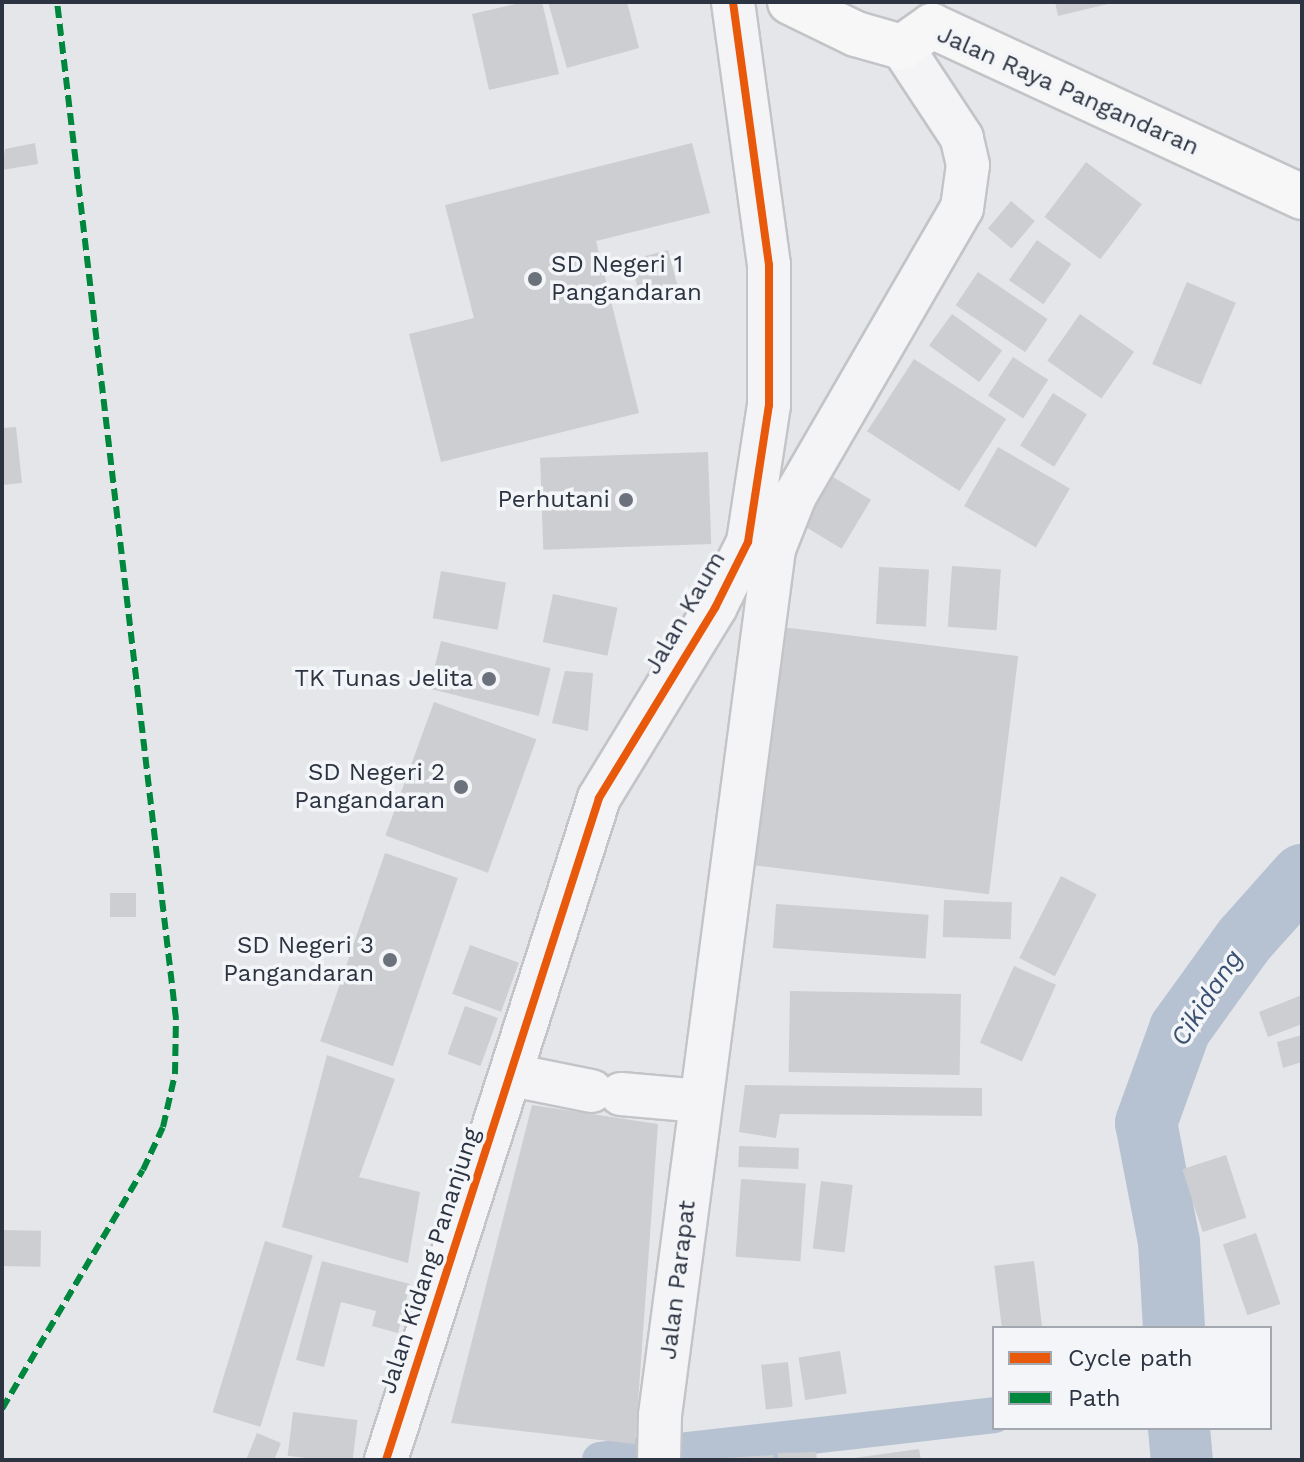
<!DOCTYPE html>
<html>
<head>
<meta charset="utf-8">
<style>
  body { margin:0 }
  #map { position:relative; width:1304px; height:1462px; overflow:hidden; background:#e4e6e9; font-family:"Work Sans",sans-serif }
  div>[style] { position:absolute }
  .canal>* { height:36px; margin:-18px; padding:0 18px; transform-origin:18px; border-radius:18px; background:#b6c2d1 }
  .river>* { height:62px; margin:-31px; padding:0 31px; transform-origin:31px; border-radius:31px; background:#b6c2d1 }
  .building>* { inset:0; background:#cdced1; transform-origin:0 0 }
  .roads { filter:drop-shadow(2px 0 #c2c4c7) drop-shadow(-2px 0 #c2c4c7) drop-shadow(0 2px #c2c4c7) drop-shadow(0 -2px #c2c4c7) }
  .minor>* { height:42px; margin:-21px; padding:0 21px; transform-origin:21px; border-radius:21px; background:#f4f4f6 }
  .highway>* { height:44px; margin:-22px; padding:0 22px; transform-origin:22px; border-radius:22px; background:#f7f7f8 }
  .quiet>* { height:6px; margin-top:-3px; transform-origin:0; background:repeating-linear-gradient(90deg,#00873e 0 12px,transparent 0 18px) }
  .cycleway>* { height:8px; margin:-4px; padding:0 4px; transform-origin:4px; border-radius:4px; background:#e8590c }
  .dots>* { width:22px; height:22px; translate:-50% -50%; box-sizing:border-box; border:4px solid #f3f5f8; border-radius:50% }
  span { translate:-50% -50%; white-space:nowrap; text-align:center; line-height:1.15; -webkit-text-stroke:7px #f3f5f8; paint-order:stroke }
  .street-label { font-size:24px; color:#2c3341 }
  .poi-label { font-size:24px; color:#2c3341 }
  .left { translate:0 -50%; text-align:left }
  .right { translate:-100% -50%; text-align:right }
  .water-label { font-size:26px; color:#3a5172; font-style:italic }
  .frame { position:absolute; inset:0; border:4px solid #2c3341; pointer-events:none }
  .legend { position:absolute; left:992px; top:1326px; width:280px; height:104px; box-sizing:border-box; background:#f3f5f8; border:2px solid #a3a7af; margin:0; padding:10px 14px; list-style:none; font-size:24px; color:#2c3341 }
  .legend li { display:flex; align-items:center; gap:16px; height:40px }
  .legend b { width:40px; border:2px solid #a3a7af }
</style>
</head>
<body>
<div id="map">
  <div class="canal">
    <i style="left:600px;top:1460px;width:397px;rotate:-6.5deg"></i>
  </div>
  <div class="river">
    <i style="left:1174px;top:1328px;width:86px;rotate:-93.3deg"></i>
    <i style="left:1169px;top:1242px;width:121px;rotate:-100.9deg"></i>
    <i style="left:1146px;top:1123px;width:100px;rotate:-70.1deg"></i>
    <i style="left:1180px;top:1029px;width:111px;rotate:-54.2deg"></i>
    <i style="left:1245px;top:939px;width:86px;rotate:-48.3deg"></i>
    <i style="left:1179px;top:1428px;width:32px;rotate:85deg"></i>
  </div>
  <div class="building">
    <i style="clip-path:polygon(524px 2px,542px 2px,559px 74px,489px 90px,472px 14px)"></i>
    <i style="clip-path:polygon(548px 2px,627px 2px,639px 48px,567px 68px)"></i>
    <i style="clip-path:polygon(1055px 2px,1111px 2px,1112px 3px,1058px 16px)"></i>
    <i style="clip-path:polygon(35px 143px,38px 164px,2px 170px,5px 149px)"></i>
    <i style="clip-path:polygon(692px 143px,710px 213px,596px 241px,639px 413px,441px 462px,409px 334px,474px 318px,445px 205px)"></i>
    <i style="left:1086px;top:162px;width:70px;height:69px;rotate:37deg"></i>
    <i style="left:1011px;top:201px;width:31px;height:36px;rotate:40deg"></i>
    <i style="left:1037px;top:240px;width:42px;height:49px;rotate:35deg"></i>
    <i style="left:668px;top:250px;width:46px;height:39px;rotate:75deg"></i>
    <i style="left:978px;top:272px;width:84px;height:40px;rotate:34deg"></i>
    <i style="left:1187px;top:282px;width:53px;height:89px;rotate:23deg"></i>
    <i style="left:952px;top:314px;width:62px;height:39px;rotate:36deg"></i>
    <i style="left:1080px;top:314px;width:66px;height:57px;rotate:35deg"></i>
    <i style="left:1013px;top:357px;width:42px;height:46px;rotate:33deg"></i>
    <i style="left:914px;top:359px;width:110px;height:86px;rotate:33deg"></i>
    <i style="left:1053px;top:393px;width:40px;height:62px;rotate:32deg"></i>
    <i style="clip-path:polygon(16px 427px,22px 483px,2px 485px,2px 428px)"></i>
    <i style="left:998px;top:447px;width:83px;height:68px;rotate:30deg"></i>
    <i style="left:708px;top:452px;width:92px;height:168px;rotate:88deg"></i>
    <i style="left:823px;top:471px;width:56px;height:57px;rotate:31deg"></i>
    <i style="left:952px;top:566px;width:49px;height:61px;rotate:4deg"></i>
    <i style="left:879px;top:567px;width:50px;height:57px;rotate:3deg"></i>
    <i style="left:441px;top:571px;width:66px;height:48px;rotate:10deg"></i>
    <i style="left:553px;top:594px;width:66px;height:49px;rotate:12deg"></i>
    <i style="left:782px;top:627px;width:238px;height:240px;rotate:7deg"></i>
    <i style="left:441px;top:641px;width:113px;height:49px;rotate:14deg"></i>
    <i style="clip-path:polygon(565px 671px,593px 673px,588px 731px,552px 723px)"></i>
    <i style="left:434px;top:702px;width:109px;height:142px;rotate:20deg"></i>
    <i style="left:385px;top:853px;width:77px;height:199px;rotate:19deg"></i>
    <i style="left:1061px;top:876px;width:40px;height:92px;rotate:27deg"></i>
    <i style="left:110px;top:893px;width:26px;height:24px"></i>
    <i style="left:944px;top:900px;width:68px;height:37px;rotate:2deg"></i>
    <i style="left:776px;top:904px;width:153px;height:44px;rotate:4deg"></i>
    <i style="left:470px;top:945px;width:52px;height:52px;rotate:20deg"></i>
    <i style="left:1014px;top:966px;width:46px;height:84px;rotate:24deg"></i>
    <i style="left:790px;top:991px;width:171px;height:81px;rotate:1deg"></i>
    <i style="clip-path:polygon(1302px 995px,1302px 1024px,1268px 1037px,1259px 1012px)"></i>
    <i style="left:465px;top:1006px;width:35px;height:51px;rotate:20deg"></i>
    <i style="clip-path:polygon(1302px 1035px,1302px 1062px,1283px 1068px,1277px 1042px)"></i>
    <i style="clip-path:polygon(327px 1055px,395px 1079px,359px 1177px,420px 1192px,408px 1263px,282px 1227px)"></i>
    <i style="clip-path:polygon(745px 1085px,982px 1088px,982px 1116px,780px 1114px,776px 1138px,739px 1132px)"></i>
    <i style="clip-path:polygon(532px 1105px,658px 1124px,635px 1444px,451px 1423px)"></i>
    <i style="left:739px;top:1146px;width:60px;height:21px;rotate:2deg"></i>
    <i style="left:1226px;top:1155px;width:66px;height:46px;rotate:72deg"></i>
    <i style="left:741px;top:1179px;width:65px;height:78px;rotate:4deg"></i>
    <i style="left:821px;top:1181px;width:32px;height:68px;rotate:7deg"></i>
    <i style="left:2px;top:1230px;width:39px;height:36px;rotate:1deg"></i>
    <i style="left:1256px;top:1233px;width:75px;height:35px;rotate:71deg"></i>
    <i style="left:265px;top:1241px;width:50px;height:179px;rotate:17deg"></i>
    <i style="clip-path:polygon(322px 1261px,410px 1284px,398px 1333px,372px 1326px,376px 1311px,341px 1302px,324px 1367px,296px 1360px)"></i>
    <i style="left:1034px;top:1261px;width:67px;height:40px;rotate:83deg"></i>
    <i style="left:840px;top:1351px;width:43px;height:42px;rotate:81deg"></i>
    <i style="left:788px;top:1362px;width:45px;height:27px;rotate:84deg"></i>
    <i style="left:293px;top:1412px;width:65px;height:44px;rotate:7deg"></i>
    <i style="clip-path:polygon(257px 1433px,281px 1443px,274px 1460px,246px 1460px)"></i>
    <i style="clip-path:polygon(919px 1449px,921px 1460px,854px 1460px,854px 1458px)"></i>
    <i style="clip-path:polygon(816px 1452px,817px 1460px,778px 1460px,778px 1453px)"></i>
    <i style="clip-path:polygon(773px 1455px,773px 1460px,724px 1460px,724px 1458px)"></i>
  </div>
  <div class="roads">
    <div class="minor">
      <i style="left:512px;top:1075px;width:81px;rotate:11.4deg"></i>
      <i style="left:621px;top:1094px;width:80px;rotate:5deg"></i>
      <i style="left:386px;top:1460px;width:695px;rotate:-72.16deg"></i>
      <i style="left:599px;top:798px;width:223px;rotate:-58.6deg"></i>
      <i style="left:715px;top:608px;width:74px;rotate:-63.4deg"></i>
      <i style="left:748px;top:542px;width:139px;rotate:-81.3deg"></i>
      <i style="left:769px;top:405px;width:140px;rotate:-90deg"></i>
      <i style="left:769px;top:265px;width:265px;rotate:-97.8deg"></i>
      <i style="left:659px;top:1460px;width:45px;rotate:-88.7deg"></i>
      <i style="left:660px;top:1415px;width:873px;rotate:-82.5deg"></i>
      <i style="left:774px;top:549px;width:57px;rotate:-68.4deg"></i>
      <i style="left:795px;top:496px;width:333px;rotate:-59.9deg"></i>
      <i style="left:962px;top:208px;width:43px;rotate:-82.1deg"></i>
      <i style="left:968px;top:165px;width:28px;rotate:-103deg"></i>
      <i style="left:962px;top:138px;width:109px;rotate:-123.4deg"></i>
    </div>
    <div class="highway">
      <i style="left:790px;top:2px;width:73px;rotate:25.9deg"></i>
      <i style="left:856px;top:34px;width:48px;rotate:15.8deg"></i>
      <i style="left:902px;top:47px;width:37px;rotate:-35deg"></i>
      <i style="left:932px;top:26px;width:408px;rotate:24.8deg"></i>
    </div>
  </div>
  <div class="quiet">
    <i style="left:2px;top:1409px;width:277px;rotate:-59.5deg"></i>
    <i style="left:143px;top:1170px;width:47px;rotate:-65.1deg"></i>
    <i style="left:163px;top:1127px;width:54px;rotate:-77.2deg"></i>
    <i style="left:175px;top:1074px;width:55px;rotate:-89deg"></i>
    <i style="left:176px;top:1019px;width:1024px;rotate:-96.67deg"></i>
  </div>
  <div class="cycleway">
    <i style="left:386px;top:1460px;width:695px;rotate:-72.16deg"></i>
    <i style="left:599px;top:798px;width:223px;rotate:-58.6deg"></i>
    <i style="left:715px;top:608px;width:74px;rotate:-63.4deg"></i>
    <i style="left:748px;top:542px;width:139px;rotate:-81.3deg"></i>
    <i style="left:769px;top:405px;width:140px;rotate:-90deg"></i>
    <i style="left:769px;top:265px;width:265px;rotate:-97.8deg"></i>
  </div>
  <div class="dots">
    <i style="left:535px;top:279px;background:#6c727c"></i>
    <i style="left:626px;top:500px;background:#6c727c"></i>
    <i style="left:489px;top:679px;background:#6c727c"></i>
    <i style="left:461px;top:787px;background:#6c727c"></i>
    <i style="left:390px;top:960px;background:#6c727c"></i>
  </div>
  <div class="street-label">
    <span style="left:1068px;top:91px;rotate:24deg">Jalan Raya Pangandaran</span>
    <span style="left:685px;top:613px;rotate:-60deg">Jalan Kaum</span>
    <span style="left:430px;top:1261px;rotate:-72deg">Jalan Kidang Pananjung</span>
    <span style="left:678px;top:1280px;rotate:-83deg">Jalan Parapat</span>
  </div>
  <div class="poi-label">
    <span class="left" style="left:551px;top:279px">SD Negeri 1<br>Pangandaran</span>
    <span class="right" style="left:610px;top:500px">Perhutani</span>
    <span class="right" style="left:473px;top:679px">TK Tunas Jelita</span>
    <span class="right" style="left:445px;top:787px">SD Negeri 2<br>Pangandaran</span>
    <span class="right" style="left:374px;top:960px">SD Negeri 3<br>Pangandaran</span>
  </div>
  <div class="water-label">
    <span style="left:1207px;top:998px;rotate:-57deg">Cikidang</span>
  </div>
  <div class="frame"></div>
  <ul class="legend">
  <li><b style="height:10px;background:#e8590c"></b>Cycle path</li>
  <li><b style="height:10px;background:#00873e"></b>Path</li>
  </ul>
</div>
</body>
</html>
